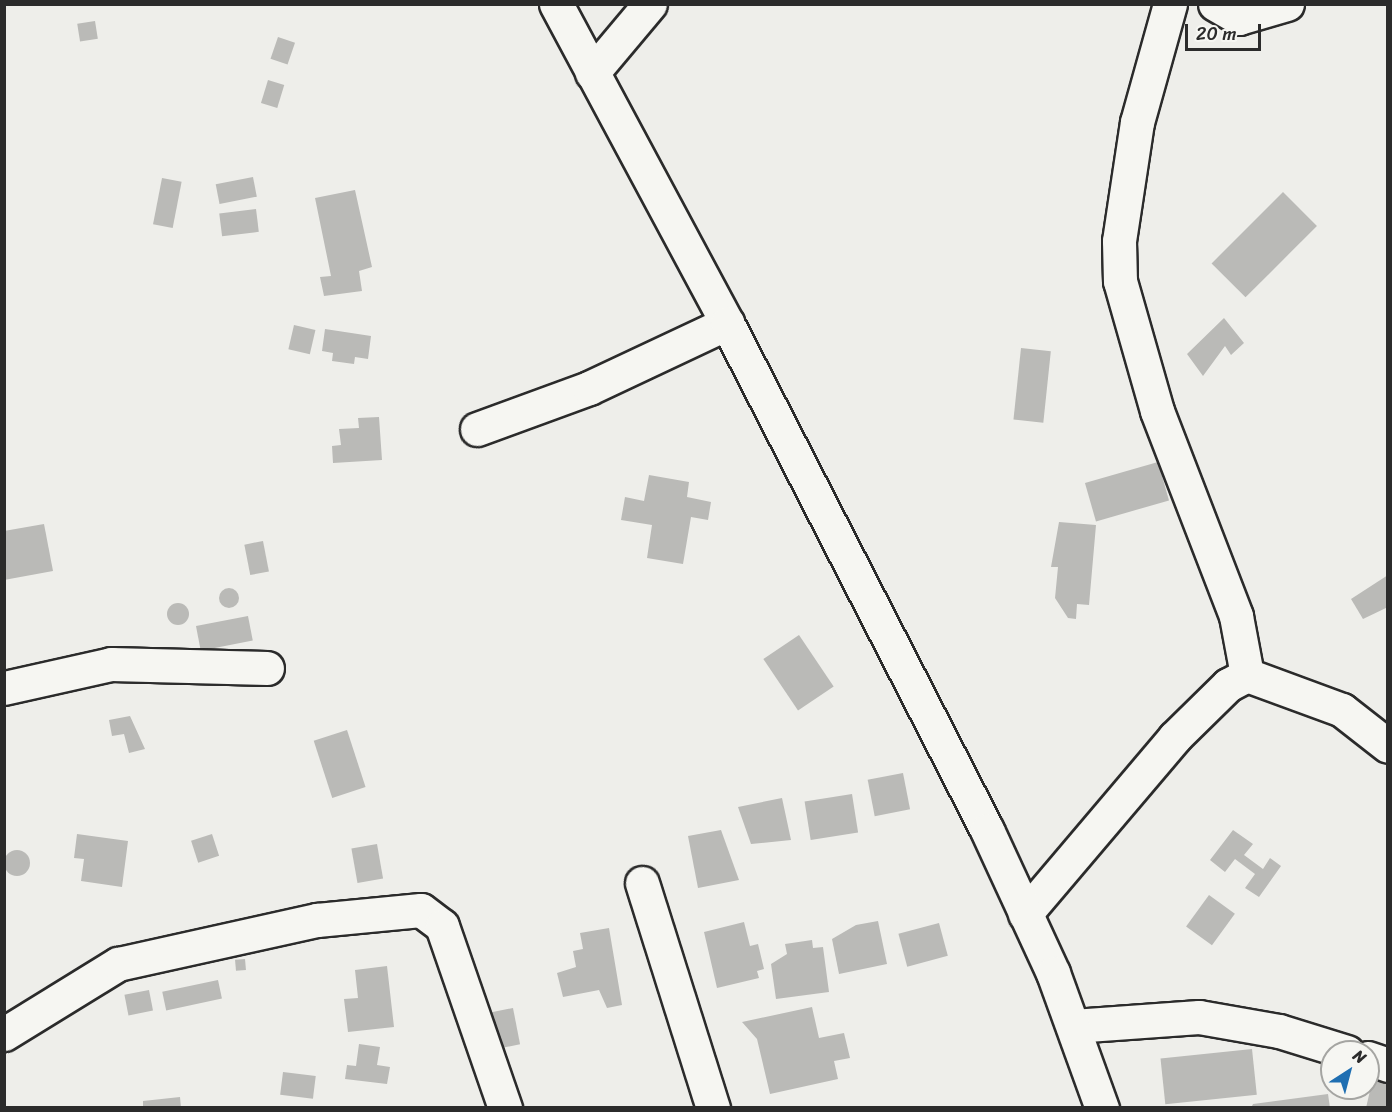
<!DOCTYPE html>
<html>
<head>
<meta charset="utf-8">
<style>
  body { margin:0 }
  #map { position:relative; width:1392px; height:1112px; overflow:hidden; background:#eeeeea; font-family:Sriracha,sans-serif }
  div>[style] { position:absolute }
  .building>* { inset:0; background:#babab7; transform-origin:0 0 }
  .round { border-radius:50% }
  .roads { filter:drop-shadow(2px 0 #2b2b2b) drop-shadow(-2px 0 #2b2b2b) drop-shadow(0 2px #2b2b2b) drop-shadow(0 -2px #2b2b2b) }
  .minor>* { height:33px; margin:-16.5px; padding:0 16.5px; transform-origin:16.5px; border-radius:16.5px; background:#f6f6f2 }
  .major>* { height:33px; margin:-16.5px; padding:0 16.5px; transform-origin:16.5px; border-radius:16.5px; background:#f6f6f2 }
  span { translate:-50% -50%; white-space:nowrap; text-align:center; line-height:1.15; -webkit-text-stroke:4.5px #f6f6f2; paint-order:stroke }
  .frame { position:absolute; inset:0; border:6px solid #2b2b2b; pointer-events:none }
  .north { position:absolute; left:1320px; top:1040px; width:60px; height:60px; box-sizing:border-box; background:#f6f6f2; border:2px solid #a5a5a2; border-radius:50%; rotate:36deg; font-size:16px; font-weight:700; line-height:24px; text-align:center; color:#2b2b2b }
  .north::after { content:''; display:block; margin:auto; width:21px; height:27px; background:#1f6fb2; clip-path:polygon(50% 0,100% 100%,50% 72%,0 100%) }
  .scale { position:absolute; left:1185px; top:24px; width:76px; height:27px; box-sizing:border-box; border:3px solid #2b2b2b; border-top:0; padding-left:8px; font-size:18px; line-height:21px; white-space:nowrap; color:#2b2b2b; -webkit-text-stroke:4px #f6f6f2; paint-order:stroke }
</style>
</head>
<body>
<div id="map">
  <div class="building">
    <i style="left:95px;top:21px;width:18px;height:18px;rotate:81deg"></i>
    <i style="left:278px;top:37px;width:18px;height:23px;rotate:19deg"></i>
    <i style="left:268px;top:80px;width:17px;height:24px;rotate:17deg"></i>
    <i style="left:253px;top:177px;width:20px;height:38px;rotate:79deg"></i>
    <i style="left:162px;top:178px;width:20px;height:47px;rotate:11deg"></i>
    <i style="clip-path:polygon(355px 190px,372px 267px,359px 271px,362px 291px,324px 296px,320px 277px,331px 276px,315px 198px)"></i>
    <i style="left:1283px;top:192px;width:48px;height:101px;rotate:45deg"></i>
    <i style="left:256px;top:209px;width:23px;height:37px;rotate:83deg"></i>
    <i style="clip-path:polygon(1224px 318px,1244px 343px,1231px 355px,1225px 346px,1203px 376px,1187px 354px)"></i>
    <i style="left:294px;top:325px;width:22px;height:25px;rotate:13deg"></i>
    <i style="clip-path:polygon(325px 329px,371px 336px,368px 359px,355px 357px,354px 364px,332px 361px,333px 353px,322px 351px)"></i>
    <i style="left:1021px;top:348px;width:30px;height:72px;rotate:6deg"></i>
    <i style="clip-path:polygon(379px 417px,382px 460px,333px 463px,332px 446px,341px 445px,339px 429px,359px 428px,358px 418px)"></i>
    <i style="left:1158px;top:462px;width:40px;height:76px;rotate:74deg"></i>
    <i style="clip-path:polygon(649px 475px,689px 482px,687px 497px,711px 502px,708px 520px,691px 517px,683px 564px,647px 558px,652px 525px,621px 520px,625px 497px,644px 501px)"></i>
    <i style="clip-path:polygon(1059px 522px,1096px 525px,1089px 605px,1077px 604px,1076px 619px,1068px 618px,1055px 598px,1058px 567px,1051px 567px)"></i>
    <i style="clip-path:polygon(44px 524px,53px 571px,4px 580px,4px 531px)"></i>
    <i style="left:263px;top:541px;width:31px;height:19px;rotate:79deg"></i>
    <i style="clip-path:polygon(1388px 575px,1388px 607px,1363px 619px,1351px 599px)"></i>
    <i class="round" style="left:219px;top:588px;width:20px;height:20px"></i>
    <i class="round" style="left:167px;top:603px;width:22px;height:22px"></i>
    <i style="left:248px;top:616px;width:25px;height:53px;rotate:79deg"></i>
    <i style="left:799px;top:635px;width:62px;height:43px;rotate:56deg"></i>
    <i style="clip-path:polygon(130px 716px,145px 749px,129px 753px,124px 734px,112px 736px,109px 720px)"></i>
    <i style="left:347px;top:730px;width:60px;height:35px;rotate:72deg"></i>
    <i style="left:903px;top:773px;width:37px;height:36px;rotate:79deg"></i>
    <i style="left:852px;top:794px;width:39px;height:48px;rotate:81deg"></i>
    <i style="clip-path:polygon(782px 798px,791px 840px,751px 844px,738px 807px)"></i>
    <i style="clip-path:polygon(721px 830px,739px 880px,698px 888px,688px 836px)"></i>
    <i style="clip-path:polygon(1233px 830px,1253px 844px,1244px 855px,1263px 869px,1270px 858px,1281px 866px,1259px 897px,1245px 888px,1255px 874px,1235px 859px,1225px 872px,1210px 860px)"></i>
    <i style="clip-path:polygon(77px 834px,128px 841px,122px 887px,81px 881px,84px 859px,74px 858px)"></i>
    <i style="left:212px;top:834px;width:23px;height:22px;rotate:72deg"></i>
    <i style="left:377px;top:844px;width:35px;height:26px;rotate:80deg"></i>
    <i class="round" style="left:4px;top:850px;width:26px;height:26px"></i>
    <i style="left:1209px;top:895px;width:32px;height:39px;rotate:36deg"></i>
    <i style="clip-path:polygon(878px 921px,887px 964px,839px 974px,832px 939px,856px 925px)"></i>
    <i style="clip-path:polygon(744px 922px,750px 946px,758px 944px,764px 969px,757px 971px,759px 978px,717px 988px,704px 932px)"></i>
    <i style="left:939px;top:923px;width:34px;height:42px;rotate:75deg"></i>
    <i style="clip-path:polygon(609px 928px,622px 1005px,607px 1008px,599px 990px,563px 997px,557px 973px,576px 967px,573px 951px,583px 949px,580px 933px)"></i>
    <i style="clip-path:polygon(812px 940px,813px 948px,823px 947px,829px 992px,776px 999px,771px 964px,787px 954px,785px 944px)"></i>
    <i style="left:245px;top:959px;width:11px;height:10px;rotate:85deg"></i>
    <i style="clip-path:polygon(387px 966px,394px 1027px,348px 1032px,344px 999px,358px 998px,355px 970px)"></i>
    <i style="left:218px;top:980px;width:19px;height:57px;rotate:78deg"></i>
    <i style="left:149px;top:990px;width:21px;height:25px;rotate:79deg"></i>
    <i style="clip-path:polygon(812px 1007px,819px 1038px,844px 1033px,850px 1058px,834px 1061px,838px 1079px,770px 1094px,757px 1039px,742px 1022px)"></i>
    <i style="left:513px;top:1008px;width:37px;height:27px;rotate:79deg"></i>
    <i style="clip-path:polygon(359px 1044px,380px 1047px,377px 1065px,390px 1067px,387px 1084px,345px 1079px,347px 1065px,356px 1066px)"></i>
    <i style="left:1252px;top:1049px;width:46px;height:92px;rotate:84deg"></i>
    <i style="left:283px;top:1072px;width:33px;height:23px;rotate:7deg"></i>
    <i style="clip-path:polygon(1374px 1073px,1388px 1079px,1388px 1108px,1366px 1108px)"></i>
    <i style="clip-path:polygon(1328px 1094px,1330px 1108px,1251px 1108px,1253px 1104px)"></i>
    <i style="clip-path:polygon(180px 1097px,181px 1108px,143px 1108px,143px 1101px)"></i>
  </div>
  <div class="roads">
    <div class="minor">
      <i style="left:1170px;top:4px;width:123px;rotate:105.6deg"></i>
      <i style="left:1137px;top:122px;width:120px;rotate:98.6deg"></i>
      <i style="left:1119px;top:241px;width:40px;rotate:88.6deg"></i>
      <i style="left:1120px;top:281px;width:135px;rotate:74.1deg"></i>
      <i style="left:1157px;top:411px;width:220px;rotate:68.9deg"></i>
      <i style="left:1236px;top:616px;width:60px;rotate:79.4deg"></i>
      <i style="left:1215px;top:4px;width:28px;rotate:30deg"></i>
      <i style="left:1239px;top:18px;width:50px;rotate:-16.3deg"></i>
      <i style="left:592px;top:73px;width:90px;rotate:-50deg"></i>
      <i style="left:477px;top:429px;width:119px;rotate:-20.1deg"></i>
      <i style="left:589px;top:388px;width:153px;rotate:-25.2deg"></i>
      <i style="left:4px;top:688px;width:110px;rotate:-12.6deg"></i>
      <i style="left:111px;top:664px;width:156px;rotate:1.5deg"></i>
      <i style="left:642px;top:883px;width:236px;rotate:72.5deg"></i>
      <i style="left:1025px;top:914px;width:231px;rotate:-49.7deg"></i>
      <i style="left:1174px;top:738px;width:76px;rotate:-44.5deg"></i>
      <i style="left:1228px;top:685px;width:21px;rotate:-28deg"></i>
      <i style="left:1247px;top:675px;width:101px;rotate:20.2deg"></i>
      <i style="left:1342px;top:710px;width:58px;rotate:38deg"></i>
      <i style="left:1073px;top:1026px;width:126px;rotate:-4.1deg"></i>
      <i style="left:1199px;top:1017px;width:81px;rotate:9.9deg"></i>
      <i style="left:1279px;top:1031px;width:71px;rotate:17.2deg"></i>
      <i style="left:4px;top:1034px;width:134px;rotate:-31.6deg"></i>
      <i style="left:118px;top:964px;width:204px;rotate:-12.5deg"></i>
      <i style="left:317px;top:920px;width:104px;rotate:-5.5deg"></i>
      <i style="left:421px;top:910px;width:26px;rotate:37deg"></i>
      <i style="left:442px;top:926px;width:193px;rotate:70.9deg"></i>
      <i style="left:1368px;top:1058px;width:21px;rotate:19deg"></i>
    </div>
    <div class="major">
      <i style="left:556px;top:4px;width:362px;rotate:61.8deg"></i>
      <i style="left:727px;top:323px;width:570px;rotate:62.85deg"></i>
      <i style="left:987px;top:830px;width:157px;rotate:65.2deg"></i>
      <i style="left:1053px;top:973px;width:144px;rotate:70.1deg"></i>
    </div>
  </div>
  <div class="frame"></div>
  <div class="north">N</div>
  <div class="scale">20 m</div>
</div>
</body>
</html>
